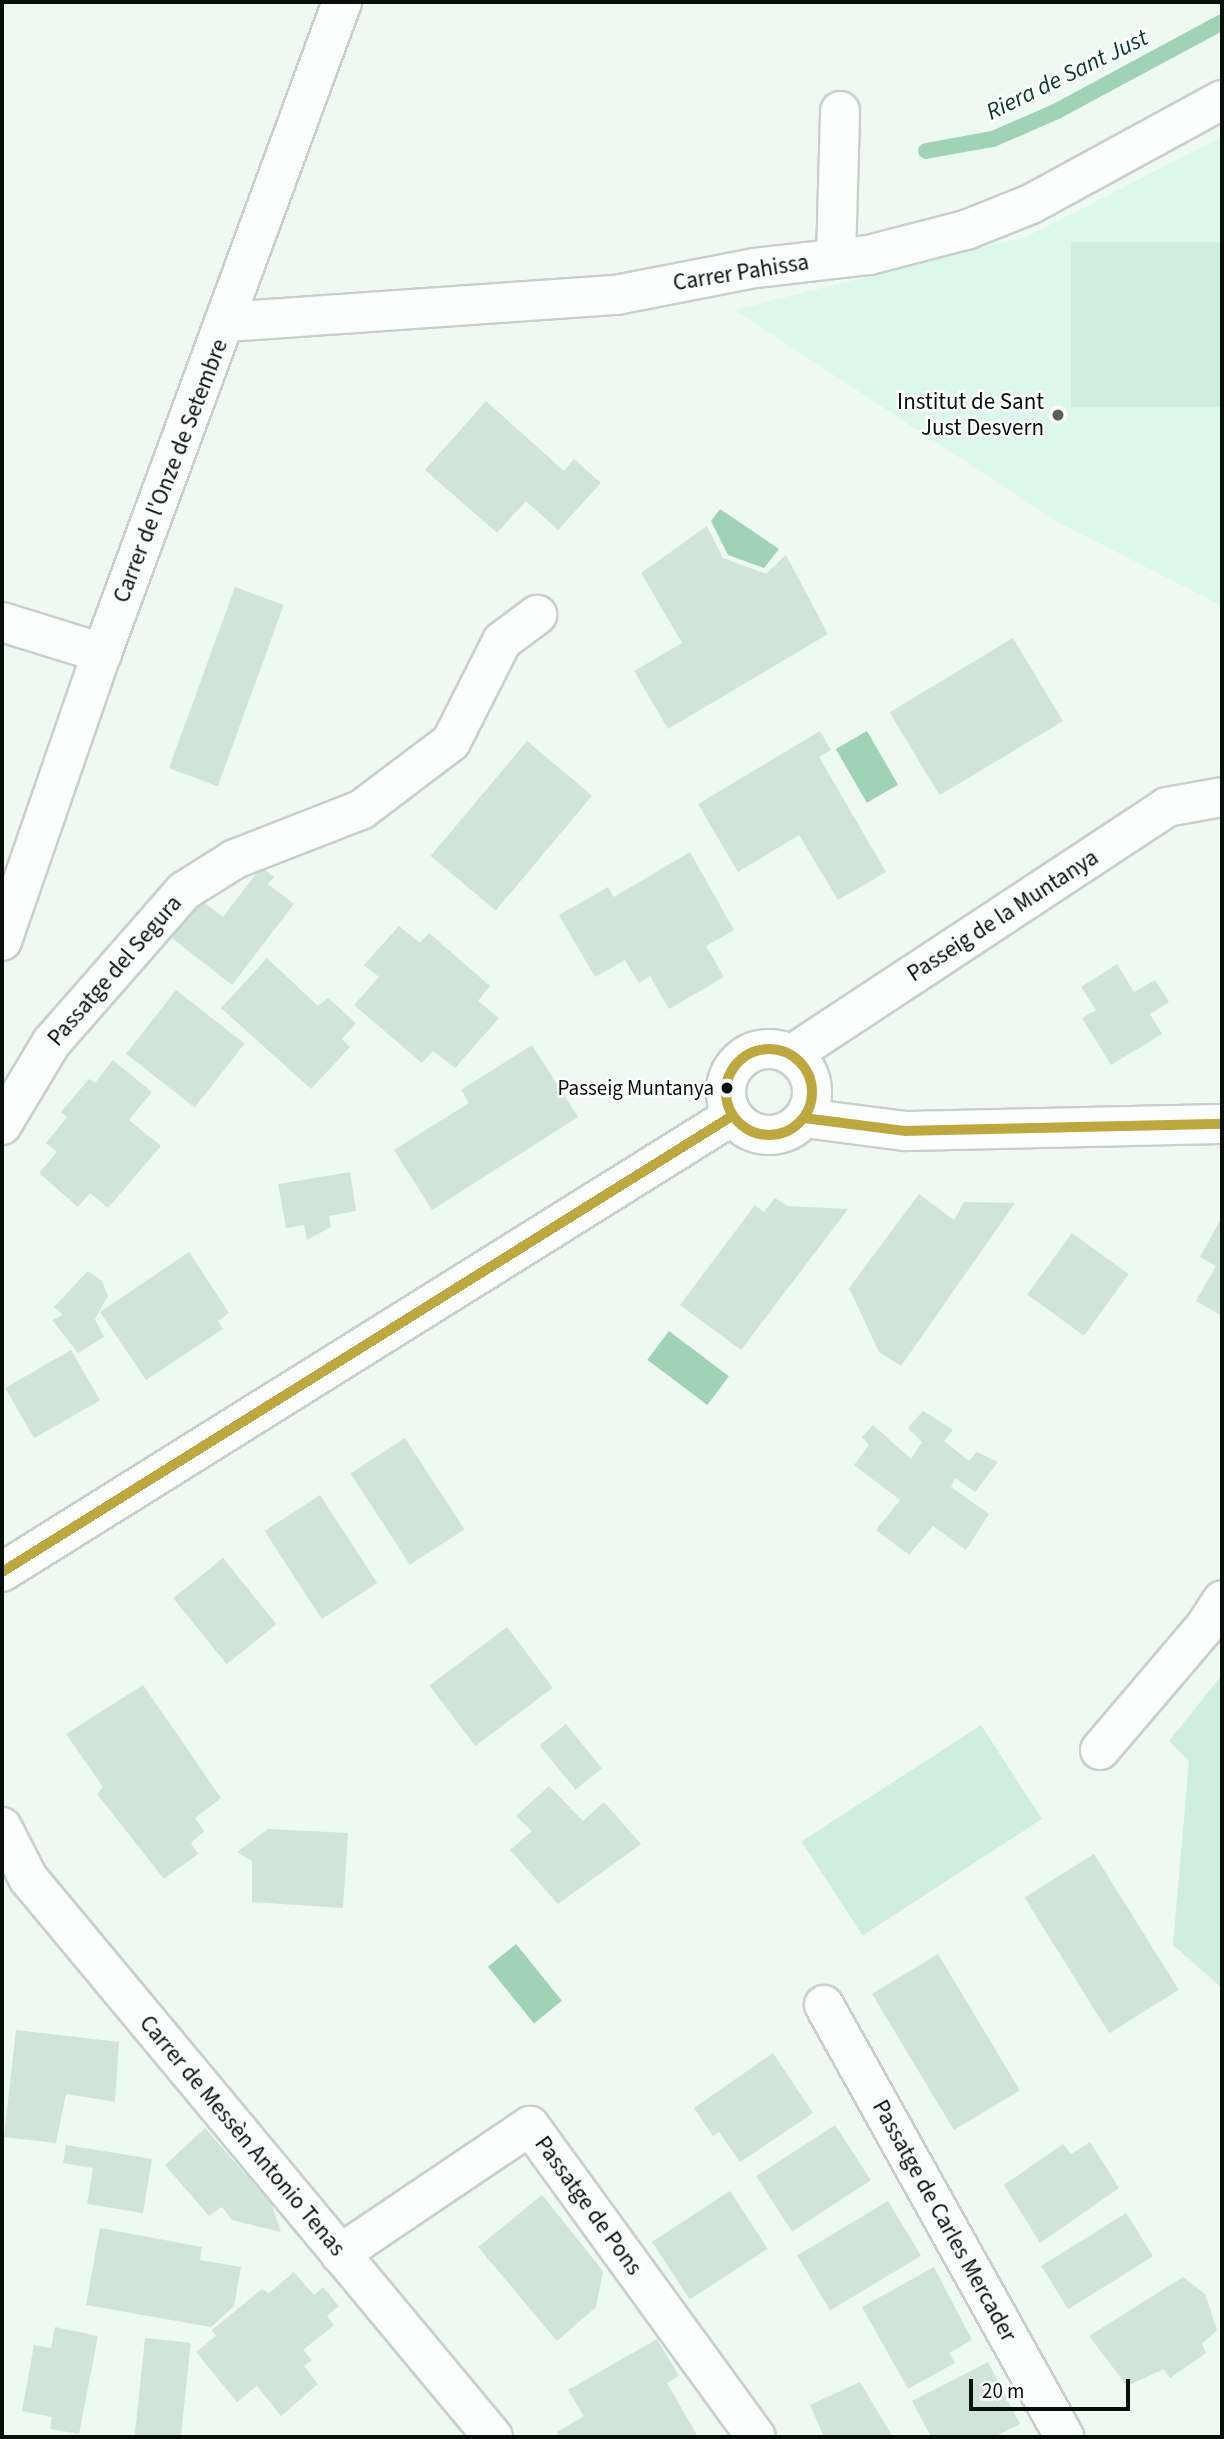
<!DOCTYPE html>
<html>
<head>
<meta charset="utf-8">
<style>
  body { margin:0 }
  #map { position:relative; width:1224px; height:2439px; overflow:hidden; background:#eef9f2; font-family:"Source Sans 3",sans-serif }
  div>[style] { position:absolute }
  .built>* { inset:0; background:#dcf8e8 }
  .green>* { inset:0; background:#d0eedc; transform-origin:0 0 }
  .water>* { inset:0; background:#a0d2b6; transform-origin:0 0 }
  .stream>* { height:16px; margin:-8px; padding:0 8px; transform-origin:8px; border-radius:8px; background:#a0d2b6 }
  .building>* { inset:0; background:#d1e4d9; transform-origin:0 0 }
  .roads { filter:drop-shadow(2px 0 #c5d1ca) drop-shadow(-2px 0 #c5d1ca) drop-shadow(0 2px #c5d1ca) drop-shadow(0 -2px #c5d1ca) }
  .street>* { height:38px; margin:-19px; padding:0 19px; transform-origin:19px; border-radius:19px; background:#fcfefd }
  .street>.ring { margin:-19px; padding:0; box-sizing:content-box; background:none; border:38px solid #fcfefd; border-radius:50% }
  .bus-1>* { height:10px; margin:-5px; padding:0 5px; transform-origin:5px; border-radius:5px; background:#bca83e }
  .bus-1>.ring { margin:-5px; padding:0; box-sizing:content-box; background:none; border:10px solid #bca83e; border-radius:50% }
  .dots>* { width:19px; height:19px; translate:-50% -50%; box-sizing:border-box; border:4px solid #fff; border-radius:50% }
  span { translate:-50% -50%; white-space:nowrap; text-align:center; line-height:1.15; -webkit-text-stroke:5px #fff; paint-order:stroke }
  .bus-label { font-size:21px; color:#05100a }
  .right { translate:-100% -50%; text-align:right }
  .street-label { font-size:23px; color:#05100a }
  .poi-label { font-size:23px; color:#05100a }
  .water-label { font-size:24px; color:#023c24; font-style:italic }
  .frame { position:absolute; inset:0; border:4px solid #05100a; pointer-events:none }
  .scale { position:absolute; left:969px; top:2379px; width:161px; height:32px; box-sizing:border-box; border:4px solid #05100a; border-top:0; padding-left:9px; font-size:21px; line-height:24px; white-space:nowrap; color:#05100a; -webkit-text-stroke:5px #fff; paint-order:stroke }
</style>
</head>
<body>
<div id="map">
  <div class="built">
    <i style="clip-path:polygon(1222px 137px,1222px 606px,1054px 520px,735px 310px,1028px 236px)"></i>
  </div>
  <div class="green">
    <i style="left:1222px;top:242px;width:165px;height:151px;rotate:90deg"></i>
    <i style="clip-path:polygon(1222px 1675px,1222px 1988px,1173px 1945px,1189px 1761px,1169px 1741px)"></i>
    <i style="left:981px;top:1725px;width:112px;height:214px;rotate:57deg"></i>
  </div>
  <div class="water">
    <i style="clip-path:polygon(720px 509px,779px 549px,764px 568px,728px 555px,711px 521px)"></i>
    <i style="left:867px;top:731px;width:62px;height:36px;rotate:60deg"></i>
    <i style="left:669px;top:1331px;width:75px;height:36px;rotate:37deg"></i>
    <i style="left:516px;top:1944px;width:73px;height:36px;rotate:51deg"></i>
  </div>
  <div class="stream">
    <i style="left:926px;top:151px;width:68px;rotate:-10.2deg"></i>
    <i style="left:993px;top:139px;width:70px;rotate:-23.6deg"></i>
    <i style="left:1057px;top:111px;width:187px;rotate:-28.3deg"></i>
  </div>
  <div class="building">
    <i style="clip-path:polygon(486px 401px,564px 471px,574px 459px,601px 483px,558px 530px,526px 501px,497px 533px,425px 470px)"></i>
    <i style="clip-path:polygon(707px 526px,723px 558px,766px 574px,786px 555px,828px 634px,668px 729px,634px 671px,682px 643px,641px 573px)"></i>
    <i style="left:235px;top:587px;width:52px;height:193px;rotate:20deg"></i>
    <i style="left:1013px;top:638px;width:97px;height:144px;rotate:59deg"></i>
    <i style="clip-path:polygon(820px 731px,831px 750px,819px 757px,886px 872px,838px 900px,799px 835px,738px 872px,698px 804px)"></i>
    <i style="left:527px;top:741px;width:85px;height:150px;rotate:40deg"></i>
    <i style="clip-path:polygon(690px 852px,734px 930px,706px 946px,724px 977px,669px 1009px,650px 976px,639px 983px,625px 960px,595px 977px,559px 915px,608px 887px,614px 897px)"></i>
    <i style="clip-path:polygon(261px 867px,274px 877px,268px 884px,294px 904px,232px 985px,168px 935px,197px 897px,223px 917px)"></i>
    <i style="clip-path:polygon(399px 926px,420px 943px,429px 933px,490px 986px,478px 1001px,499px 1018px,455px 1068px,433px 1051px,422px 1063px,354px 1005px,379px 977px,364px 965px)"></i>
    <i style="clip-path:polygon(267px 958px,318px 1006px,328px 998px,356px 1023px,342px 1039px,350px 1047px,311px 1089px,221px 1008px)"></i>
    <i style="clip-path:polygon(1117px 964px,1134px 992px,1155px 980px,1169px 1002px,1150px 1014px,1162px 1034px,1111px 1065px,1082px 1018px,1096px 1010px,1081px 987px)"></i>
    <i style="left:176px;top:990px;width:87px;height:81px;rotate:38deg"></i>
    <i style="clip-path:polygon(532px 1045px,578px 1117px,432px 1210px,394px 1150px,469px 1103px,461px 1090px)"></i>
    <i style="clip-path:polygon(113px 1060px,152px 1092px,129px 1120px,161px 1146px,108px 1208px,90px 1193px,78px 1207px,39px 1173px,57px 1152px,46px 1143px,67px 1117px,61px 1112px,89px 1079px,95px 1083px)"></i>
    <i style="clip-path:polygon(350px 1172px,356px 1211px,329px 1216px,331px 1227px,307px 1240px,304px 1225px,286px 1228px,278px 1184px)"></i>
    <i style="clip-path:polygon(919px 1194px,954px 1220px,964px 1202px,1015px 1203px,901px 1366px,879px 1352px,849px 1288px)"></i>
    <i style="clip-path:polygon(775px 1198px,787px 1206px,848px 1209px,741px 1350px,680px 1305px,755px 1205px,764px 1212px)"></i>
    <i style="clip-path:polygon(1222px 1217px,1222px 1316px,1196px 1301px,1216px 1266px,1200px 1257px)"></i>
    <i style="left:1072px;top:1233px;width:70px;height:76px;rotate:36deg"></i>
    <i style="clip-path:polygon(189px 1252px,229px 1313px,218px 1321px,223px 1329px,146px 1380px,100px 1312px)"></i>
    <i style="clip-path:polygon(88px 1271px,102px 1281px,108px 1296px,95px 1319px,104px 1337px,78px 1353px,52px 1320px,63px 1315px,54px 1307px)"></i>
    <i style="left:71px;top:1350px;width:58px;height:76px;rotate:60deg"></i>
    <i style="clip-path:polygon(923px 1411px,953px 1430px,944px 1441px,969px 1461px,977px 1452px,998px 1462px,975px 1492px,955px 1478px,951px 1487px,989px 1514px,966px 1550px,933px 1526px,909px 1555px,876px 1530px,900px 1500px,854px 1465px,869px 1445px,862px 1437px,873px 1425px,911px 1459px,922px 1442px,908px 1428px)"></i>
    <i style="left:405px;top:1438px;width:109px;height:65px;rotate:57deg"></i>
    <i style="left:320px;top:1495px;width:105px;height:66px;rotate:57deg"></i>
    <i style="left:223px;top:1558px;width:85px;height:64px;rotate:51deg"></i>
    <i style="left:507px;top:1627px;width:76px;height:97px;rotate:53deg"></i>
    <i style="clip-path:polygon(143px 1685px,221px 1798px,195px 1818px,204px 1831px,191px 1843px,198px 1854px,164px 1879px,97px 1794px,103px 1787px,66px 1734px)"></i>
    <i style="left:566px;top:1724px;width:57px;height:34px;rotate:51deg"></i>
    <i style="clip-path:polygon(549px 1786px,583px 1821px,604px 1802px,641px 1844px,558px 1904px,510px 1850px,532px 1831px,516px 1816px)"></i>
    <i style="clip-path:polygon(268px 1829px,348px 1833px,343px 1908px,252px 1902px,252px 1861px,237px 1852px)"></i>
    <i style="left:1094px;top:1854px;width:160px;height:82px;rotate:58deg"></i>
    <i style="left:938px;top:1954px;width:159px;height:77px;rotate:59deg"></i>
    <i style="clip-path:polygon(16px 2030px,119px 2042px,115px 2102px,66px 2094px,56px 2143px,4px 2137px)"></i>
    <i style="clip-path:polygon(773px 2053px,813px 2113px,740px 2162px,719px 2132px,713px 2136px,694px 2108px)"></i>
    <i style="left:835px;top:2125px;width:66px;height:94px;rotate:57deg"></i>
    <i style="clip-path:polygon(205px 2128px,272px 2205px,281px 2232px,232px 2220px,222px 2207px,209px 2216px,165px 2165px)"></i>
    <i style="clip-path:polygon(1090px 2142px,1119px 2188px,1040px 2243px,1004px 2185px,1063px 2144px,1071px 2154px)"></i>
    <i style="clip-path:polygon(66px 2145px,152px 2159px,143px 2213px,87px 2204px,93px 2168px,63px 2163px)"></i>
    <i style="left:730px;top:2191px;width:69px;height:93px;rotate:57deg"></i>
    <i style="clip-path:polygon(542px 2195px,603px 2271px,596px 2307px,557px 2341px,478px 2247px)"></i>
    <i style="left:888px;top:2201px;width:64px;height:106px;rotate:59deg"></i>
    <i style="left:1126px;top:2213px;width:51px;height:100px;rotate:58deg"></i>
    <i style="clip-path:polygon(100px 2228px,202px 2247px,200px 2260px,241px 2267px,234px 2306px,211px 2327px,86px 2305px)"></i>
    <i style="clip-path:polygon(934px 2267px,972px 2340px,949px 2353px,955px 2363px,908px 2389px,862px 2307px)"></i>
    <i style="clip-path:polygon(294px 2272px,314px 2295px,323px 2287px,339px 2306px,327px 2316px,334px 2325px,303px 2350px,312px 2360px,304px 2366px,318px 2384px,281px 2416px,257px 2386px,237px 2402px,196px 2352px,216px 2336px,212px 2330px,262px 2289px,269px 2293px)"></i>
    <i style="clip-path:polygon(1183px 2277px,1205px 2294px,1217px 2330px,1202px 2344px,1206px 2353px,1170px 2378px,1164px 2369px,1127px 2386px,1089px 2336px)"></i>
    <i style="clip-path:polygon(55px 2327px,98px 2336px,79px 2434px,50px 2429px,52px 2417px,22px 2411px,34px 2345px,51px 2348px)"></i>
    <i style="left:145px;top:2338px;width:46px;height:100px;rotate:6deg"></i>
    <i style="clip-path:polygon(657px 2339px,679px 2376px,667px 2383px,698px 2437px,560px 2437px,557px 2432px,584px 2416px,568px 2390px)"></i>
    <i style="clip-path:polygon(988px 2362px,1020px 2424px,994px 2437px,931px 2437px,912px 2401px)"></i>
    <i style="clip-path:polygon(860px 2382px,893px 2437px,824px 2437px,810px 2405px)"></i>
  </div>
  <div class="roads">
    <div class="street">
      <i style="left:836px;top:258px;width:147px;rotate:-88.4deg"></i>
      <i style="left:227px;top:322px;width:390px;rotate:-4deg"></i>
      <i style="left:616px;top:295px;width:142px;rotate:-11deg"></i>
      <i style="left:755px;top:268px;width:115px;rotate:-6.5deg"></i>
      <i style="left:869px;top:255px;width:100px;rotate:-14.5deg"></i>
      <i style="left:966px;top:230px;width:70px;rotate:-21.8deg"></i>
      <i style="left:1031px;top:204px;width:217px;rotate:-28.6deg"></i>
      <i style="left:2px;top:622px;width:105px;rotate:17.2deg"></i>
      <i style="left:2px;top:941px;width:305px;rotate:-70.9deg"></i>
      <i style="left:102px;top:653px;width:694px;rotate:-69.76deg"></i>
      <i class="ring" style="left:726px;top:1049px;width:48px;height:48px"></i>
      <i style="left:791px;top:1055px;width:450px;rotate:-33.4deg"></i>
      <i style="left:1167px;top:807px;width:56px;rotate:-10.3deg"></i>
      <i style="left:804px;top:1118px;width:103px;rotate:7.3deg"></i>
      <i style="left:906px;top:1131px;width:316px;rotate:-1.3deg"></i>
      <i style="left:2px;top:1125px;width:96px;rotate:-59.1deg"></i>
      <i style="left:51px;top:1043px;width:202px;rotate:-48.8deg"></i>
      <i style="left:184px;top:891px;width:60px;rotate:-32.1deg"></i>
      <i style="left:235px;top:859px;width:135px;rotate:-21.3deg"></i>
      <i style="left:361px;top:810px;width:113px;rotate:-37.1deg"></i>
      <i style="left:451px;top:742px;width:113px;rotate:-63.2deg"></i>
      <i style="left:502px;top:641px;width:44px;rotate:-36.6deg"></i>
      <i style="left:2px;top:1572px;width:861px;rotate:-31.99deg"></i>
      <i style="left:1100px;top:1750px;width:160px;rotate:-49.6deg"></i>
      <i style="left:1204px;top:1628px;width:33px;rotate:-57deg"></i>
      <i style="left:2px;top:1827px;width:57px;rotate:63deg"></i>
      <i style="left:28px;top:1878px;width:727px;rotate:50.24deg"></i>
      <i style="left:824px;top:2005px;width:494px;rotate:60.9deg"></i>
      <i style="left:340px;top:2254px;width:229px;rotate:-34deg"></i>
      <i style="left:530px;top:2126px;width:384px;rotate:54deg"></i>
    </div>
  </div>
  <div class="bus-1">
    <i class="ring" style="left:726px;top:1049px;width:76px;height:76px"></i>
    <i style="left:804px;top:1118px;width:103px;rotate:7.3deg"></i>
    <i style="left:906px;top:1131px;width:316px;rotate:-1.3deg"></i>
    <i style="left:2px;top:1572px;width:861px;rotate:-31.99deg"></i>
  </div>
  <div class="dots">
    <i style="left:1058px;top:415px;background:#57625b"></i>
    <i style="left:727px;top:1088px;background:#05100a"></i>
  </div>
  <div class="bus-label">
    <span class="right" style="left:714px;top:1088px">Passeig Muntanya</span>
  </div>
  <div class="street-label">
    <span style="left:741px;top:273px;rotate:-9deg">Carrer Pahissa</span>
    <span style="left:171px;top:471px;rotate:-69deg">Carrer de l'Onze de Setembre</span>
    <span style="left:1003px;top:916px;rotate:-33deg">Passeig de la Muntanya</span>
    <span style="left:115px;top:971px;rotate:-49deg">Passatge del Segura</span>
    <span style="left:242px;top:2136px;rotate:50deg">Carrer de Messèn Antonio Tenas</span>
    <span style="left:588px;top:2206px;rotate:54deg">Passatge de Pons</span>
    <span style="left:944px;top:2221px;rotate:61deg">Passatge de Carles Mercader</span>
  </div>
  <div class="poi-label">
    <span class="right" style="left:1044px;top:415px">Institut de Sant<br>Just Desvern</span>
  </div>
  <div class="water-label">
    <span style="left:1067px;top:75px;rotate:-26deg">Riera de Sant Just</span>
  </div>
  <div class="frame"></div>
  <div class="scale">20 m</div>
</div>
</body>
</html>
